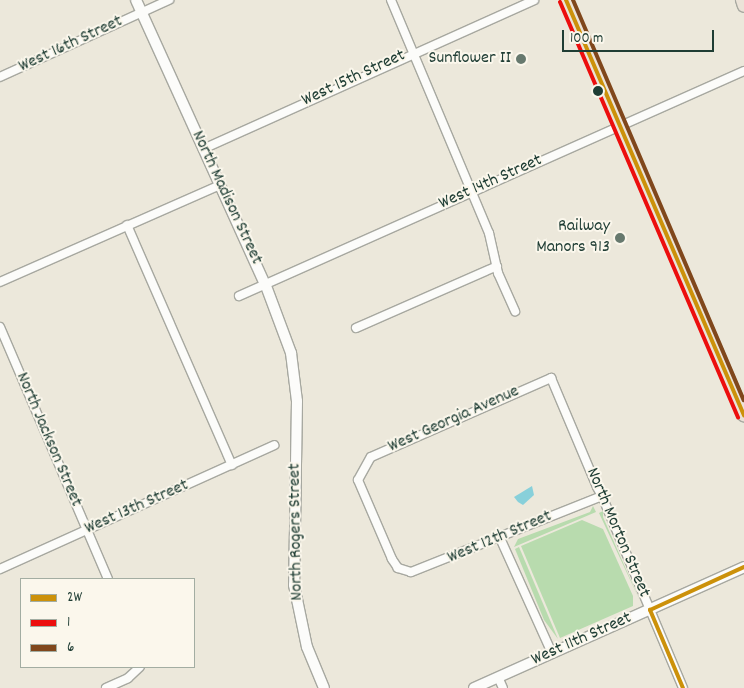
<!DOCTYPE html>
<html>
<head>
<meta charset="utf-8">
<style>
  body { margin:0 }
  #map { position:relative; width:744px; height:688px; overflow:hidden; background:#ece8db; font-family:Dekko,sans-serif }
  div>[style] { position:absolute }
  .green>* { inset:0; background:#b8dbae }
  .water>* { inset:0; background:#88d0da }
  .roads { filter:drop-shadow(1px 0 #a7a8a0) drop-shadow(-1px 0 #a7a8a0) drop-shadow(0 1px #a7a8a0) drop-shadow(0 -1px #a7a8a0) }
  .minor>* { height:8px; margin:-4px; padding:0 4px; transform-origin:4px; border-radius:4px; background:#fcfcfa }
  .tertiary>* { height:10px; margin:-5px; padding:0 5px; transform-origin:5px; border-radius:5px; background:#fcfcfa }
  .primary>* { height:12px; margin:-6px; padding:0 6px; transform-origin:6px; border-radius:6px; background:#ebe3d8 }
  .bus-1>* { height:4px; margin:-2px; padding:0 2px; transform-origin:2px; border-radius:2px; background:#cc910a }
  .bus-2>* { height:4px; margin:-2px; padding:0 2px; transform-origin:2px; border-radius:2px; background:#ec0e0e }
  .bus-3>* { height:4px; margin:-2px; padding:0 2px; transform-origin:2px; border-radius:2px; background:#80471c }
  .dots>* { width:14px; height:14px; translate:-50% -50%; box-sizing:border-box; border:2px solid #fbf7ec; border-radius:50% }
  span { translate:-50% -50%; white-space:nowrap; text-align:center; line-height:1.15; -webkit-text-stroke:4px #fbf7ec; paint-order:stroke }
  .street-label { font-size:18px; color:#1f3d34 }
  .poi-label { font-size:18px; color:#1f3d34 }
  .right { translate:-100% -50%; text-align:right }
  .legend { position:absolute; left:20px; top:578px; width:175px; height:90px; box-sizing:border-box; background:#fbf7ec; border:1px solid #a3ada2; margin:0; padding:6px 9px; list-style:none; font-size:15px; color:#1f3d34 }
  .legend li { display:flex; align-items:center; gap:10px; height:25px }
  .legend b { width:25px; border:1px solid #a3ada2 }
  .scale { position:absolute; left:562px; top:30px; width:152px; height:22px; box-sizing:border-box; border:2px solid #1f3d34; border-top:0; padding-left:6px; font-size:15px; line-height:18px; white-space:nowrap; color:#1f3d34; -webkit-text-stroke:4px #fbf7ec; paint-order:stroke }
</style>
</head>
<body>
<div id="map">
  <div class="green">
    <i style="clip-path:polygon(593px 506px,596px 512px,514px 547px,518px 539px,590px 512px)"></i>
    <i style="clip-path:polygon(603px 511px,603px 517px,640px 601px,599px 513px)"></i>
    <i style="clip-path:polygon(582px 520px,603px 529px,633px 596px,633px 606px,560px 638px,521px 546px)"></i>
    <i style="clip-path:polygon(519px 547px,558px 639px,544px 620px,515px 549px)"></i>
  </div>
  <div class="water">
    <i style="clip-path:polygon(532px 486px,534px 495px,523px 505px,518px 502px,514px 497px)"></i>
  </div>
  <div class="roads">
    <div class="minor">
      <i style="left:391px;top:0;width:253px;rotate:67.2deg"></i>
      <i style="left:489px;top:233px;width:41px;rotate:77.3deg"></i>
      <i style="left:498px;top:273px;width:42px;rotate:65.9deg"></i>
      <i style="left:0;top:77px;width:186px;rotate:-24.5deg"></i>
      <i style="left:203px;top:149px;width:363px;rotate:-24.2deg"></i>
      <i style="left:127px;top:225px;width:262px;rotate:66.4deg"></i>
      <i style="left:0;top:282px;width:240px;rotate:-23.8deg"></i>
      <i style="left:239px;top:296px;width:553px;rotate:-24.02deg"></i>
      <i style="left:0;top:327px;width:274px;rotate:66.8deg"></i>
      <i style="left:356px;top:328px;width:154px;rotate:-23.7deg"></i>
      <i style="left:602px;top:496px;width:206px;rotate:158.3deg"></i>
      <i style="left:411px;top:572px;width:14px;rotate:-163deg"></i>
      <i style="left:398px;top:568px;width:11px;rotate:-124deg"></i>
      <i style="left:392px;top:559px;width:86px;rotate:-113.3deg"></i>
      <i style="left:358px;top:480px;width:26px;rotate:-61deg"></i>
      <i style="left:371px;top:457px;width:197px;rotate:-23.7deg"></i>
      <i style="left:551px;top:378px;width:118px;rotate:67.1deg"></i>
      <i style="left:597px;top:487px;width:10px;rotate:61deg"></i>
      <i style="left:602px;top:496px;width:13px;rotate:67deg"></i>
      <i style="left:607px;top:508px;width:195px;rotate:67.1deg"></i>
      <i style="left:500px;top:538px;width:126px;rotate:65.7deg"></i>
      <i style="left:0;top:569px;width:301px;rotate:-24.3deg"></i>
      <i style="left:498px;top:677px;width:12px;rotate:66deg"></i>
      <i style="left:106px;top:688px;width:24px;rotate:-24deg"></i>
      <i style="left:128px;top:678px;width:16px;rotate:-43deg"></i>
    </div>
    <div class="tertiary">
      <i style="left:136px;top:0;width:314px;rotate:65.6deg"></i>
      <i style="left:266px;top:286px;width:72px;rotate:69.5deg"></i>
      <i style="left:291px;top:353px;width:48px;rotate:82.9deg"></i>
      <i style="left:297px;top:401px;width:184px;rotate:90.9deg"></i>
      <i style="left:294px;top:585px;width:63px;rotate:78.2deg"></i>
      <i style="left:307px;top:647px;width:44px;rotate:67.5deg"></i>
      <i style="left:474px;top:688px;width:296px;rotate:-24.1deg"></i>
    </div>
    <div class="primary">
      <i style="left:566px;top:0;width:452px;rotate:66.8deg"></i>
      <i style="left:742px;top:0;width:6px;rotate:72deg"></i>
    </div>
  </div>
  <div class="bus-1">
    <i style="left:566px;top:0;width:452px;rotate:66.8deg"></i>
    <i style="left:683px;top:688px;width:85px;rotate:-112.9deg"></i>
    <i style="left:650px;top:610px;width:103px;rotate:-24.6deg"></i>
  </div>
  <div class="bus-2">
    <i style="left:560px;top:2px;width:452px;rotate:66.8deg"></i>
  </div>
  <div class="bus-3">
    <i style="left:573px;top:0;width:435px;rotate:66.9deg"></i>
  </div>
  <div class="dots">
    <i style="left:521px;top:59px;background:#67796e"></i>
    <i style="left:598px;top:91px;background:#1f3d34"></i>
    <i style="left:620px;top:238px;background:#67796e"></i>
  </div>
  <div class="street-label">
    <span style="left:71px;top:45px;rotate:-25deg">West 16th Street</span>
    <span style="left:354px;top:79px;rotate:-25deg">West 15th Street</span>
    <span style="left:491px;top:183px;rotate:-24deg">West 14th Street</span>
    <span style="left:226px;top:198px;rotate:65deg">North Madison Street</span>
    <span style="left:454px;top:420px;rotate:-24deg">West Georgia Avenue</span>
    <span style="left:48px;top:440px;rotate:67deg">North Jackson Street</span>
    <span style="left:137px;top:508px;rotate:-24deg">West 13th Street</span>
    <span style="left:297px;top:532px;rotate:-91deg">North Rogers Street</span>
    <span style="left:617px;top:533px;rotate:67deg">North Morton Street</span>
    <span style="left:500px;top:538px;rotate:-23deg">West 12th Street</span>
    <span style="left:582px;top:640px;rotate:-24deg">West 11th Street</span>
  </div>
  <div class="poi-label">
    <span class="right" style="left:511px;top:59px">Sunflower II</span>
    <span class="right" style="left:610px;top:238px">Railway<br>Manors 913</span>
  </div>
  <ul class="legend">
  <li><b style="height:6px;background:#cc910a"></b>2W</li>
  <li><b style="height:6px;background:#ec0e0e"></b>1</li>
  <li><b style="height:6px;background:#80471c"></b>6</li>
  </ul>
  <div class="scale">100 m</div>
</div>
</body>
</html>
